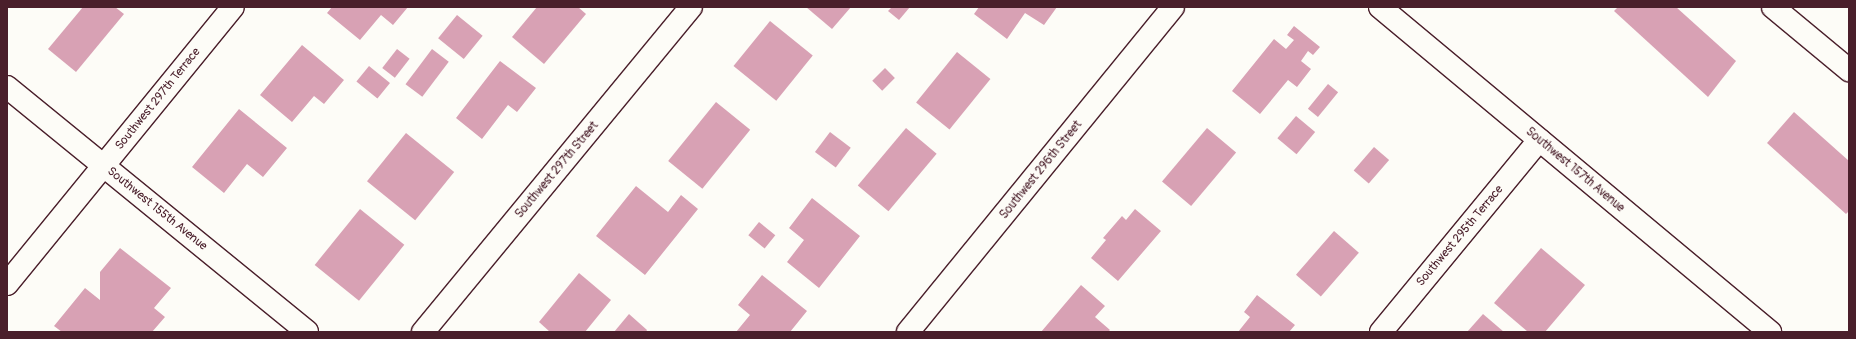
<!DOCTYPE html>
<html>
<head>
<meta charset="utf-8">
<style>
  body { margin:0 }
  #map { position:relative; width:1856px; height:339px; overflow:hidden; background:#fdfcf7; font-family:Pangolin,sans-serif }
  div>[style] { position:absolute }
  .building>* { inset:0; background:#d8a1b4; transform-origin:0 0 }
  .roads { filter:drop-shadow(1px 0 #4a1f2b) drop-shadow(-1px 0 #4a1f2b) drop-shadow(0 1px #4a1f2b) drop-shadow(0 -1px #4a1f2b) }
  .street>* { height:22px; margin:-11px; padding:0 11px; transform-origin:11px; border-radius:11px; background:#fdfcf7 }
  .secondary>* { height:22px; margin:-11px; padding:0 11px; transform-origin:11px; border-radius:11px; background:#fdfcf7 }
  span { translate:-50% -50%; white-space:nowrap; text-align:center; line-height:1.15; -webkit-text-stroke:3.5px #fdfcf7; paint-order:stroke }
  .street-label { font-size:12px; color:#4a1f2b }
  .frame { position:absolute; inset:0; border:8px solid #4a1f2b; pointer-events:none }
</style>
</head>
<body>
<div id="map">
  <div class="building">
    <i style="clip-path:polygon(83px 7px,115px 7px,124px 14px,76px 72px,48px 49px)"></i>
    <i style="clip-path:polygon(332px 7px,408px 7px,393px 25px,381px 15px,360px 40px,327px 13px)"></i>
    <i style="clip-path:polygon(537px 7px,578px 7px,586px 14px,544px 64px,512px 37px)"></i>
    <i style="clip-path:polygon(806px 7px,851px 7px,832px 29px)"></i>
    <i style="clip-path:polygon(892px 7px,910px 7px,899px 20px,888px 11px)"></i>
    <i style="clip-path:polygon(979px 7px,1057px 7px,1044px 25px,1025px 13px,1007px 39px,974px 14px)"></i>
    <i style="clip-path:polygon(1618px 7px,1676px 7px,1736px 61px,1708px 97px,1614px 11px)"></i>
    <i style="left:457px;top:15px;width:33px;height:30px;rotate:39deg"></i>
    <i style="left:770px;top:21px;width:55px;height:58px;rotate:39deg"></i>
    <i style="clip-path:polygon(1294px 26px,1320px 47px,1313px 55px,1308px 51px,1301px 61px,1311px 69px,1297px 87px,1288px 80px,1260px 114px,1232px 91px,1274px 39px,1286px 49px,1294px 40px,1287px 35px)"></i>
    <i style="clip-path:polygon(302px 45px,344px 80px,324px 104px,314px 96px,292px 122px,260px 95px)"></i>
    <i style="left:397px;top:49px;width:16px;height:24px;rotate:38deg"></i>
    <i style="left:432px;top:49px;width:21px;height:44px;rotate:37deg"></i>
    <i style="left:957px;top:52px;width:43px;height:65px;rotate:39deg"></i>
    <i style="clip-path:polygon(500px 61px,536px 88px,517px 112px,508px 105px,482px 139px,456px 118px)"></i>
    <i style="left:369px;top:66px;width:27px;height:20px;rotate:39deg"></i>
    <i style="left:885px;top:68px;width:14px;height:18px;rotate:45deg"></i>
    <i style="left:1328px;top:84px;width:13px;height:32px;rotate:39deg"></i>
    <i style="left:716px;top:102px;width:44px;height:76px;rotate:39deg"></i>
    <i style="clip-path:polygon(239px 109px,287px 148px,263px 177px,247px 164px,224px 193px,192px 167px)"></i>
    <i style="clip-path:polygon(1794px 112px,1849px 161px,1849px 211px,1846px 214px,1767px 143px)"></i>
    <i style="left:1296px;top:116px;width:25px;height:29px;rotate:40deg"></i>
    <i style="left:906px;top:128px;width:40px;height:75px;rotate:40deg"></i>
    <i style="left:1207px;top:128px;width:38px;height:70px;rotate:40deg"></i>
    <i style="left:830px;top:132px;width:26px;height:25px;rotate:37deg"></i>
    <i style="left:406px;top:133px;width:62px;height:62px;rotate:39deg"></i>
    <i style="left:1374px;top:147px;width:20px;height:31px;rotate:41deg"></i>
    <i style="clip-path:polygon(636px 186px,668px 212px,681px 195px,698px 209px,645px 275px,596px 236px)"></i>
    <i style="clip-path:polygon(812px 198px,860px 236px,819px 288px,787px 262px,804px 240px,789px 228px)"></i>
    <i style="left:360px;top:209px;width:57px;height:72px;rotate:39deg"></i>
    <i style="clip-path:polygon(1135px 209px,1161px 231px,1118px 281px,1091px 258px,1106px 240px,1103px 238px,1122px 216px,1126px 220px)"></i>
    <i style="left:759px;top:222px;width:21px;height:17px;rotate:39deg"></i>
    <i style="left:1334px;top:231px;width:33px;height:58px;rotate:41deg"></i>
    <i style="clip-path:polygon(120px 248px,171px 288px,154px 308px,165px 317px,152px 332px,62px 332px,54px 326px,85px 288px,100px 300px,100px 272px)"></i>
    <i style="clip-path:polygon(1541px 248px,1585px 285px,1545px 332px,1528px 332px,1494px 303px)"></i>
    <i style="clip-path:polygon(579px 273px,611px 300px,585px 332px,550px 332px,539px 322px)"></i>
    <i style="clip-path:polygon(762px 275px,807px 311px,790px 332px,736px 332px,750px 315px,738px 305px)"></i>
    <i style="clip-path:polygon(1081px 285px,1105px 306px,1095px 317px,1110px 330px,1108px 332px,1041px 332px)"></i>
    <i style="clip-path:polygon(1257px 295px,1295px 325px,1289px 332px,1238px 332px,1250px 317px,1244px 312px)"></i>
    <i style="clip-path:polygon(629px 314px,647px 330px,646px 332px,614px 332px)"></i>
    <i style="clip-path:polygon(1483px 314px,1504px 332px,1467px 332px)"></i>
  </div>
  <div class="roads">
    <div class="street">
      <i style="left:1773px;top:7px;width:99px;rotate:39.7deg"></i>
      <i style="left:7px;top:87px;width:387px;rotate:39.2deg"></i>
      <i style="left:7px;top:284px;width:357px;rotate:-50.8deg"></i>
      <i style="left:423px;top:332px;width:421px;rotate:-50.5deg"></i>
      <i style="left:1381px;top:332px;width:249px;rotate:-50.5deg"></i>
    </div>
    <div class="secondary">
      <i style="left:1380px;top:7px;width:508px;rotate:39.81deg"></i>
      <i style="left:908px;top:332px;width:419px;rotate:-50.8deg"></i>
    </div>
  </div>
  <div class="street-label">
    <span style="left:158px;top:99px;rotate:-51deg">Southwest 297th Terrace</span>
    <span style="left:557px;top:170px;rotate:-50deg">Southwest 297th Street</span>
    <span style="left:1041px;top:170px;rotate:-51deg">Southwest 296th Street</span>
    <span style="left:1575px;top:170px;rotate:40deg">Southwest 157th Avenue</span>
    <span style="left:157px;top:209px;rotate:39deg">Southwest 155th Avenue</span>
    <span style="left:1460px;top:236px;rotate:-50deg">Southwest 295th Terrace</span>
  </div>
  <div class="frame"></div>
</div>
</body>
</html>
